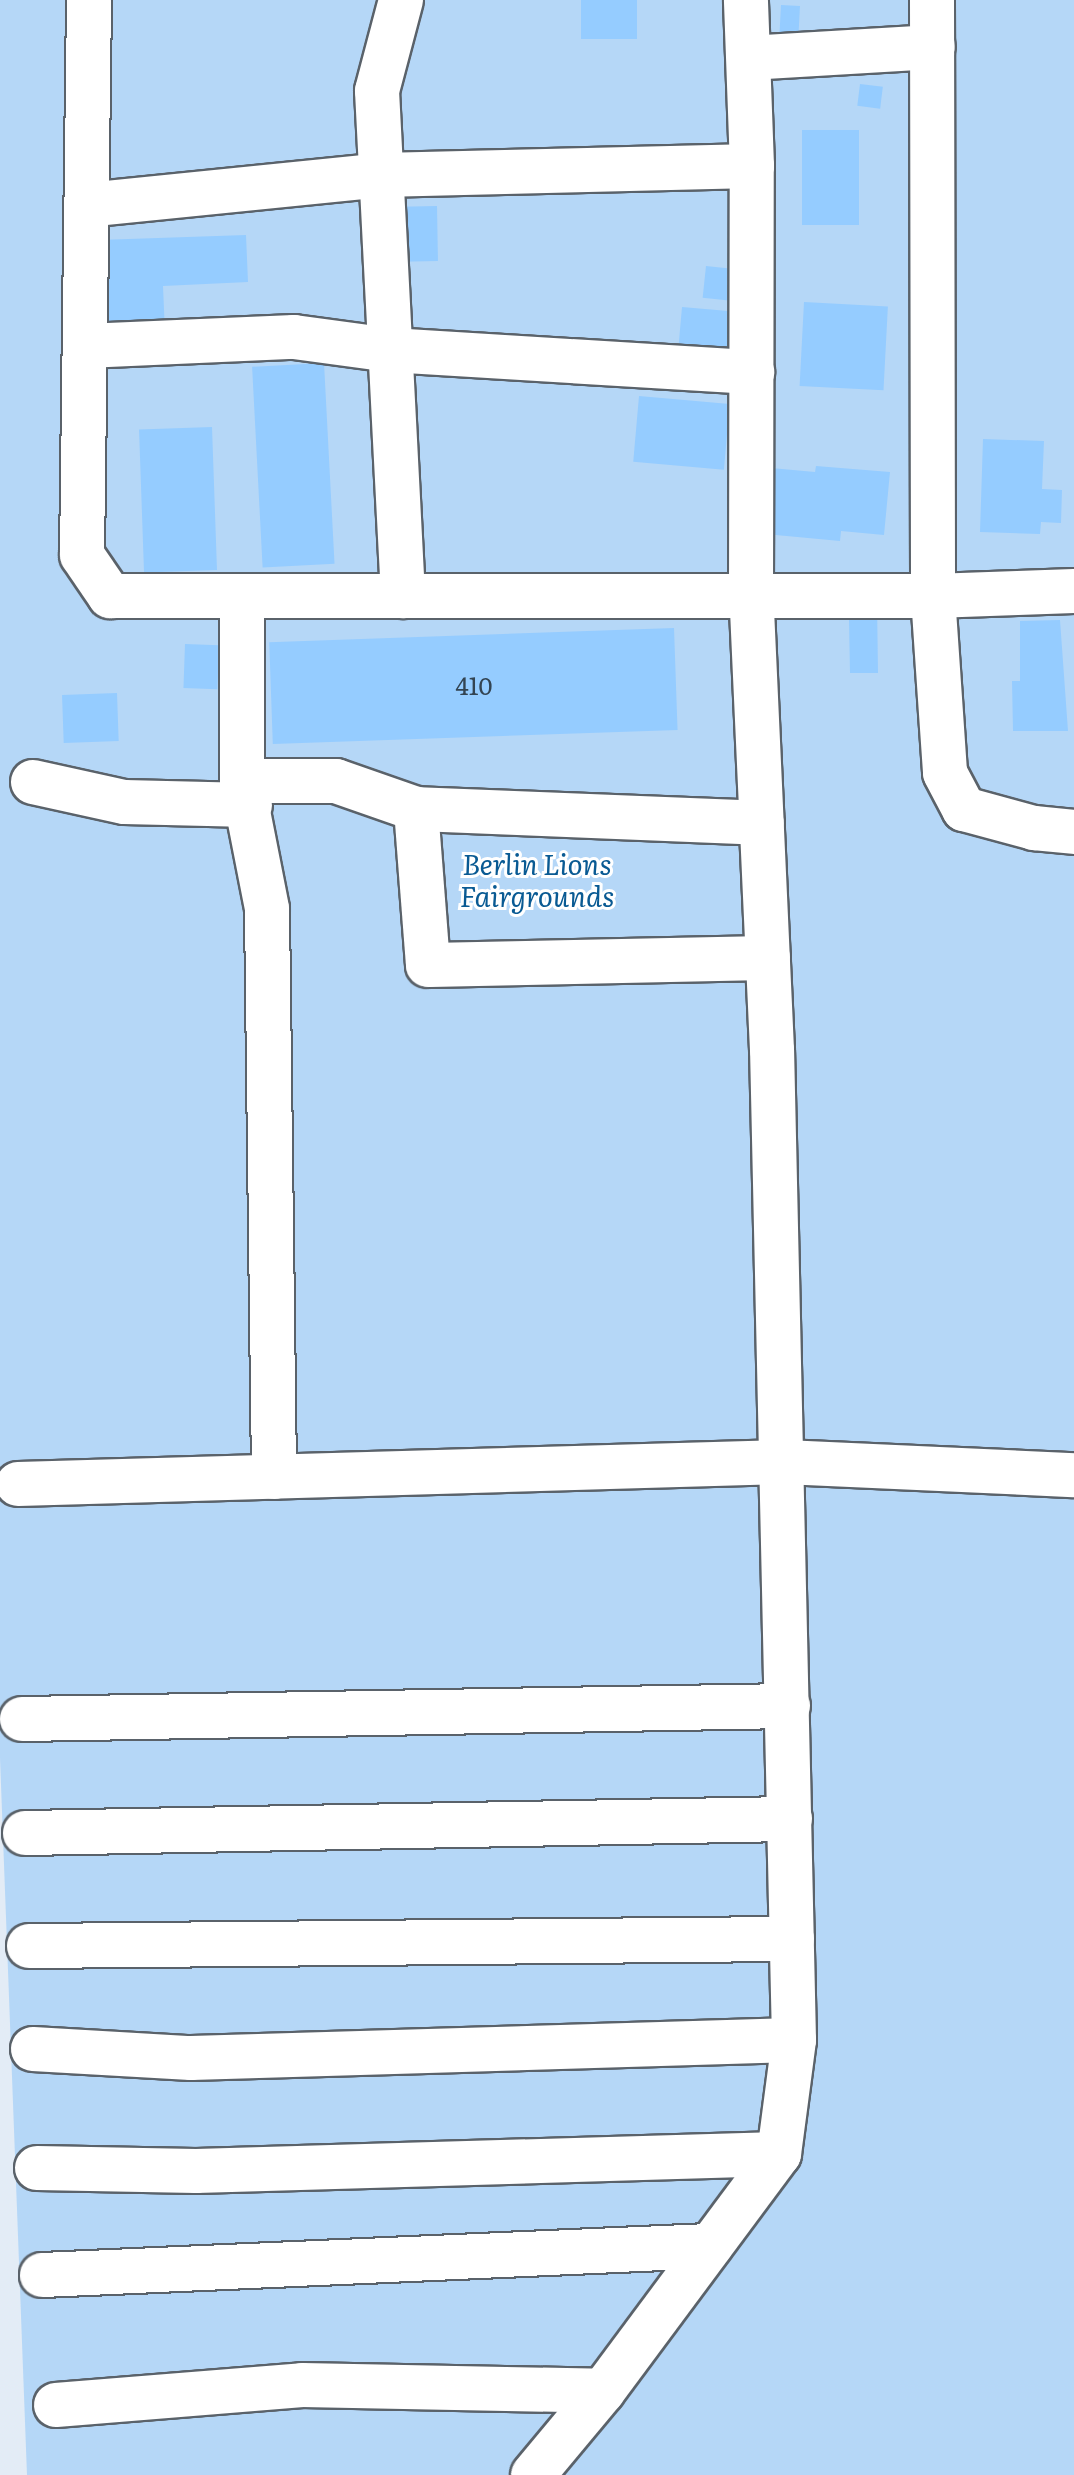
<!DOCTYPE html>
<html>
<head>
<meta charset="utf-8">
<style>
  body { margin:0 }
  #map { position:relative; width:1074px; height:2475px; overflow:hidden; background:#e3ecf6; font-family:Literata,serif }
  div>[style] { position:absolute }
  .green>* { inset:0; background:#b5d7f7 }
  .building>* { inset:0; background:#95ccff; transform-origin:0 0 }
  .roads { filter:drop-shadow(2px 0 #5a626a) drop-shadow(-2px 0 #5a626a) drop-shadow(0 2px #5a626a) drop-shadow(0 -2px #5a626a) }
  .minor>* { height:44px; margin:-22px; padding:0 22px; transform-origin:22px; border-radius:22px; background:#fff }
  span { translate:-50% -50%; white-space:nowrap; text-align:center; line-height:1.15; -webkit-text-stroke:6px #fff; paint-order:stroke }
  .number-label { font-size:24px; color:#334452 }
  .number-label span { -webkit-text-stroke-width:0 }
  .park-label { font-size:28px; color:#095a93; font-style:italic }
</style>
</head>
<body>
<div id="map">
  <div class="green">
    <i style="clip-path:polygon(0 0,1074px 0,1074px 2475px,27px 2475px,0 1758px)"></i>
  </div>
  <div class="building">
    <i style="left:581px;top:0;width:56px;height:39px"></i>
    <i style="left:781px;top:5px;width:19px;height:36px;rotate:3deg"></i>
    <i style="left:860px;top:84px;width:23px;height:22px;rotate:7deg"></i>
    <i style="left:859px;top:130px;width:95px;height:57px;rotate:90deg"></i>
    <i style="left:437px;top:206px;width:55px;height:37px;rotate:89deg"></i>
    <i style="clip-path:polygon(246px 235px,248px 282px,163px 286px,165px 333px,103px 336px,99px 240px)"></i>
    <i style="left:706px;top:266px;width:31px;height:32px;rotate:6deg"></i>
    <i style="left:804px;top:302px;width:84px;height:84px;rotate:3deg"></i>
    <i style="left:682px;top:307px;width:49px;height:41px;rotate:5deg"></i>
    <i style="left:324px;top:363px;width:201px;height:72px;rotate:87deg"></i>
    <i style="left:639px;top:396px;width:91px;height:66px;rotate:5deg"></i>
    <i style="left:212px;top:427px;width:143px;height:73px;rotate:88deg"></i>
    <i style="clip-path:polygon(983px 439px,1044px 441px,1042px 489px,1062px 490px,1061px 523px,1041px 522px,1040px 534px,980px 532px)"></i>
    <i style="clip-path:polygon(816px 466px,890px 472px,884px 535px,841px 531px,840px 541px,765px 534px,771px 468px,815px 472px)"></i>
    <i style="clip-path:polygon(856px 601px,877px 601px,878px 673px,850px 673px,849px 619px,856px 619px)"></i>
    <i style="clip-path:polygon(1060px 620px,1068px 731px,1013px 731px,1012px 681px,1020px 681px,1020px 621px)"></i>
    <i style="left:674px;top:628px;width:102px;height:405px;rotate:88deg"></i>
    <i style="left:185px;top:644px;width:34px;height:44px;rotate:2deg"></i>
    <i style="left:117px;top:693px;width:48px;height:55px;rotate:88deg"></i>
  </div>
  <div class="roads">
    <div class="minor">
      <i style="left:89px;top:0;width:555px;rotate:90.72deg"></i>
      <i style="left:82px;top:555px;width:50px;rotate:55.7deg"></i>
      <i style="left:110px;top:596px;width:823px"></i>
      <i style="left:933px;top:596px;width:141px;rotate:-2deg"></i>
      <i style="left:401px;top:0;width:94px;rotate:104.8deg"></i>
      <i style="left:377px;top:91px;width:506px;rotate:87.05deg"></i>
      <i style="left:932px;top:0;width:596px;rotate:89.9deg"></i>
      <i style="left:933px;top:596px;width:177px;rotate:86.1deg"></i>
      <i style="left:945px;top:773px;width:41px;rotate:62.2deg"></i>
      <i style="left:964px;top:809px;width:73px;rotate:15.2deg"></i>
      <i style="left:1034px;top:828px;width:40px;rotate:5.7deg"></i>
      <i style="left:749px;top:58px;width:184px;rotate:-3.4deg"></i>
      <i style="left:87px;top:205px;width:297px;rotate:-5.8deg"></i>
      <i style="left:382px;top:175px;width:370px;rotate:-1.4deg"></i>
      <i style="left:85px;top:346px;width:209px;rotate:-2.5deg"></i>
      <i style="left:294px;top:337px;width:97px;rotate:7.7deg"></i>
      <i style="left:390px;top:350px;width:363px;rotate:3.5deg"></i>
      <i style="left:242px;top:596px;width:185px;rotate:90deg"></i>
      <i style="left:242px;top:781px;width:130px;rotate:78.9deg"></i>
      <i style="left:267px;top:909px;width:568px;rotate:89.29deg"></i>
      <i style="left:242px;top:781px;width:94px"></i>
      <i style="left:336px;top:781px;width:85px;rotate:19.3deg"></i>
      <i style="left:416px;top:809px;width:156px;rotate:85.6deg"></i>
      <i style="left:428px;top:965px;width:340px;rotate:-1.2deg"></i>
      <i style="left:33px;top:782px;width:93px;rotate:12.4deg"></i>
      <i style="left:124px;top:802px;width:126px;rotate:1.4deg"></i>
      <i style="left:416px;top:809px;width:346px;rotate:2.3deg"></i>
      <i style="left:18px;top:1484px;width:766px;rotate:-1.65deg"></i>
      <i style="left:784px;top:1462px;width:290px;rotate:2.6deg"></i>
      <i style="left:22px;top:1719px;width:766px;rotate:-0.97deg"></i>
      <i style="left:25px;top:1833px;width:765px;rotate:-1.05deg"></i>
      <i style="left:29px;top:1946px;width:763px;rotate:-0.53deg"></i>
      <i style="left:33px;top:2049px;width:158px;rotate:3.3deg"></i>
      <i style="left:191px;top:2058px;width:603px;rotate:-1.71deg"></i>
      <i style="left:37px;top:2168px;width:159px;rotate:1.1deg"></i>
      <i style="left:196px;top:2171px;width:583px;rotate:-1.67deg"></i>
      <i style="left:42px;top:2275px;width:669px;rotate:-2.49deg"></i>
      <i style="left:56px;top:2405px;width:247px;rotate:-4.6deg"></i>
      <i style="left:302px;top:2385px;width:301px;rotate:1.1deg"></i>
      <i style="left:533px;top:2475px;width:109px;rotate:-50.2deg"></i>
      <i style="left:603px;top:2391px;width:295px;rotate:-53.4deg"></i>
      <i style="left:779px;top:2154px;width:115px;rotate:-82.5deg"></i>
      <i style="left:794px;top:2040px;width:990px;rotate:-91.27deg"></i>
      <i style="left:772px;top:1050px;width:455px;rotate:-92.6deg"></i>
      <i style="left:751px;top:595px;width:429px;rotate:-89.9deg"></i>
      <i style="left:752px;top:166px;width:166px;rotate:-92.1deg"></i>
    </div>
  </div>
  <div class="number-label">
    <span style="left:474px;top:685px">410</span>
  </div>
  <div class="park-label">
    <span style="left:537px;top:879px">Berlin Lions<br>Fairgrounds</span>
  </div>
</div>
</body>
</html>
